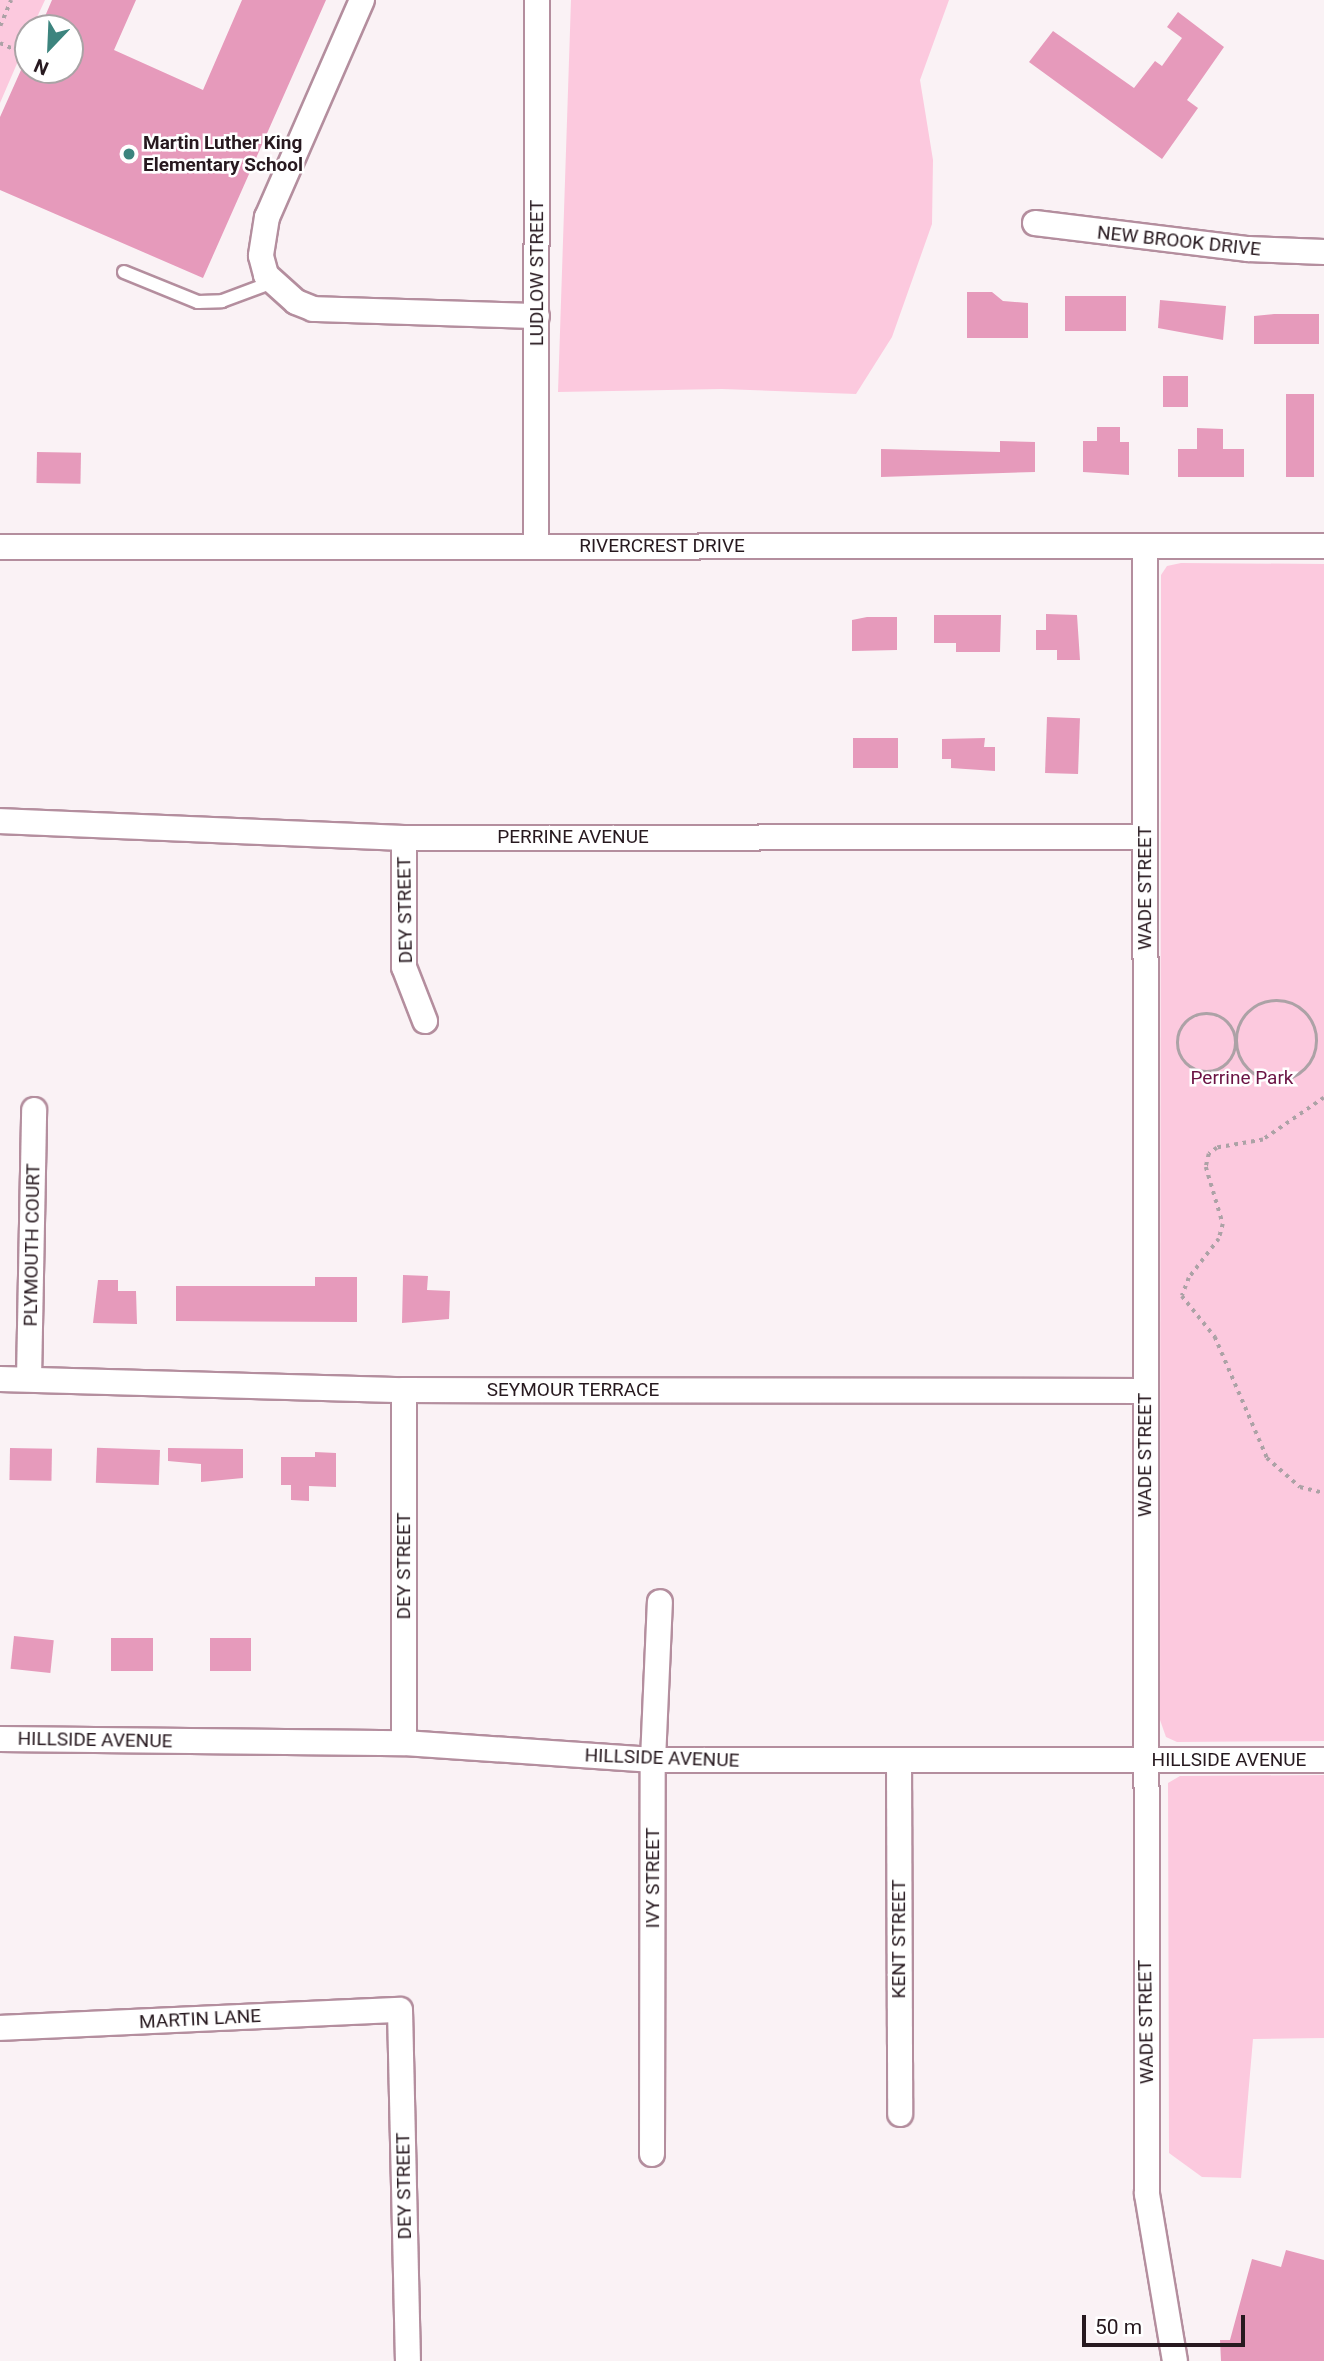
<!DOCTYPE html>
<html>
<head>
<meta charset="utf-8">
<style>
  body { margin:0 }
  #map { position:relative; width:1324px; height:2361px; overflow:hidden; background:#faf2f5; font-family:Roboto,sans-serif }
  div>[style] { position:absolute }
  .green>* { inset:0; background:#fcc9de }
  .building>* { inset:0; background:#e69abb; transform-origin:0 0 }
  .path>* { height:3.5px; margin-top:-1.75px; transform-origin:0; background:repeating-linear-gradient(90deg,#aca2a6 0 3.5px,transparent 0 8.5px) }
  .path>.ring { margin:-1.75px; padding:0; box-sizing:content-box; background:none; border:3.5px solid #aca2a6; border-radius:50% }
  .roads { filter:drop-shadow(2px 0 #b48e9e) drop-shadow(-2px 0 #b48e9e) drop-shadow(0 2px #b48e9e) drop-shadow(0 -2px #b48e9e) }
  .service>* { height:12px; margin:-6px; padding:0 6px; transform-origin:6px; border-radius:6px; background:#fff }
  .minor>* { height:24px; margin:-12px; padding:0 12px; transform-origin:12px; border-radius:12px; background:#fff }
  .dots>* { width:19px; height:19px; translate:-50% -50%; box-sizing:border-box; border:4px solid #fff; border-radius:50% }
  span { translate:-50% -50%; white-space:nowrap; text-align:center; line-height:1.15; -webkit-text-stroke:5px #fff; paint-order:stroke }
  .poi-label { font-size:19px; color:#27191f; font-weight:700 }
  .left { translate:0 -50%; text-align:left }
  .street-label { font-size:19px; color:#27191f }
  .park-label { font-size:19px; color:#6b1344 }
  .north { position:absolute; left:14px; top:14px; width:70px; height:70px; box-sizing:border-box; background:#fff; border:2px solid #a9a3a5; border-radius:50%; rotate:203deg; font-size:19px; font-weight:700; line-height:28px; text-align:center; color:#27191f }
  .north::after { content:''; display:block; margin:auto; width:24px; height:32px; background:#3c847e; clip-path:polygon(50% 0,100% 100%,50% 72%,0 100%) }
  .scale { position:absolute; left:1082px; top:2315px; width:163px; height:32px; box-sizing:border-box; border:4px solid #27191f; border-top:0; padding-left:9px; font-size:21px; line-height:24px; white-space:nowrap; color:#27191f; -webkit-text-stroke:5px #fff; paint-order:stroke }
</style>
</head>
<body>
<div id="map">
  <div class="green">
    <i style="clip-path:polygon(0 0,45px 0,32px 28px,28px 28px,28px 38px,0 103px)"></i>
    <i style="clip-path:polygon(571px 0,949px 0,920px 80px,933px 160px,932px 224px,892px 337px,856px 394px,722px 389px,558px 392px)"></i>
    <i style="clip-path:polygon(1181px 563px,1324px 564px,1324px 1741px,1177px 1742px,1166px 1737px,1160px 1720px,1161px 575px,1167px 566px)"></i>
    <i style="clip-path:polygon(1324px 1775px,1324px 2038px,1253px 2039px,1241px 2178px,1202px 2177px,1169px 2153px,1168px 1783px,1180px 1776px)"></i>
  </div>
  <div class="building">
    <i style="clip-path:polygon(52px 0,136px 0,114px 50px,203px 90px,242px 0,326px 0,203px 278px,0 190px,0 117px,21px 70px,70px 70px,70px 28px,40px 28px)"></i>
    <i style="clip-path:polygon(1178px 12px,1224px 47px,1187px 100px,1198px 108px,1162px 159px,1029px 62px,1053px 31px,1134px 88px,1155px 61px,1162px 66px,1182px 38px,1167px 27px)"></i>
    <i style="clip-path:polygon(967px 292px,992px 292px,1003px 301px,1028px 303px,1028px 338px,967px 338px)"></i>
    <i style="left:1126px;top:296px;width:35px;height:61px;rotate:90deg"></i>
    <i style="clip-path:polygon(1160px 300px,1226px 306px,1223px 340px,1158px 328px)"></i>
    <i style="clip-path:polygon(1274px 314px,1319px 314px,1319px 344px,1254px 344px,1254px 316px)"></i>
    <i style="left:1163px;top:376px;width:25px;height:31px"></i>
    <i style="left:1286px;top:394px;width:28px;height:83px"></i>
    <i style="clip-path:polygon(1097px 427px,1120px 427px,1120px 442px,1129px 442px,1129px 475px,1083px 472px,1083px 441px,1097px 441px)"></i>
    <i style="clip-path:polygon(1197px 428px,1223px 429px,1223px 449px,1244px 449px,1244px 477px,1178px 477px,1178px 449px,1197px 449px)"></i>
    <i style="clip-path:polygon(1000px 441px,1035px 442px,1035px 472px,881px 477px,881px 449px,1000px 452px)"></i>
    <i style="left:37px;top:452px;width:44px;height:31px;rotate:1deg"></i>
    <i style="clip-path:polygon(1046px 614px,1077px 615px,1080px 660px,1057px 660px,1057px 650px,1036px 650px,1036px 630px,1046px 630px)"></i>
    <i style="clip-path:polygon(934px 615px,1001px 615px,1000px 652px,956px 652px,956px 643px,934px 643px)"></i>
    <i style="clip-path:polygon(867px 617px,897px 617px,897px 650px,852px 651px,852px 620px)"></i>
    <i style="left:1047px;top:717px;width:33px;height:56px;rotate:2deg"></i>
    <i style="left:853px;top:738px;width:45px;height:30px"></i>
    <i style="clip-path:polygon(985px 738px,984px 747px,995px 747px,995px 771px,951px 768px,951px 759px,942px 759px,942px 739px)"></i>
    <i style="clip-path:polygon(403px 1275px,428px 1276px,427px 1290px,450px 1291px,449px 1319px,402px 1323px)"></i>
    <i style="clip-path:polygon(315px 1277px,357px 1277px,357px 1322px,176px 1321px,176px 1286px,315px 1286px)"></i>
    <i style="clip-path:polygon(98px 1280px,118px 1280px,118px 1291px,136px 1291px,137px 1324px,93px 1323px)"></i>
    <i style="left:10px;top:1448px;width:42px;height:32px;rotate:1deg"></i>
    <i style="clip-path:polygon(168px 1448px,243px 1449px,243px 1478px,201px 1482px,201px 1464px,168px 1461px)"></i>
    <i style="left:160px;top:1450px;width:35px;height:63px;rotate:92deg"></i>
    <i style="clip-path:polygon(315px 1452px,336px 1453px,336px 1487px,309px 1486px,309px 1501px,291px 1500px,291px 1485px,281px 1485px,281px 1457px,315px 1457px)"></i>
    <i style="left:14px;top:1636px;width:40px;height:33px;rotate:6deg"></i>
    <i style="left:111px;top:1638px;width:42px;height:33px"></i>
    <i style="left:210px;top:1638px;width:41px;height:33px"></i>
    <i style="clip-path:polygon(1286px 2250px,1324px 2260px,1324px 2361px,1221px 2361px,1220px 2340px,1230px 2340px,1252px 2259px,1281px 2267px)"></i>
  </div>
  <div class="path">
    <i style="left:0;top:26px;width:28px;rotate:-67deg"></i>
    <i style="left:0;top:43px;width:30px;rotate:24deg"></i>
    <i class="ring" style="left:1237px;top:1001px;width:76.5px;height:76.5px"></i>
    <i class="ring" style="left:1178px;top:1014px;width:54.5px;height:54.5px"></i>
    <i style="left:1324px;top:1098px;width:74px;rotate:145.5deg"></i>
    <i style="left:1263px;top:1140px;width:47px;rotate:170.1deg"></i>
    <i style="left:1217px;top:1148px;width:10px;rotate:143deg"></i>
    <i style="left:1209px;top:1154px;width:13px;rotate:103deg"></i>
    <i style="left:1206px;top:1167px;width:59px;rotate:73.4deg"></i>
    <i style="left:1223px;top:1224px;width:16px;rotate:105deg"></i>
    <i style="left:1219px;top:1239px;width:49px;rotate:127.6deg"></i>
    <i style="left:1189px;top:1278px;width:19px;rotate:111deg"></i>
    <i style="left:1182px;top:1296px;width:53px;rotate:51.2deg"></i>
    <i style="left:1215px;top:1337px;width:132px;rotate:66.7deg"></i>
    <i style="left:1267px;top:1458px;width:44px;rotate:41.3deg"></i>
    <i style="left:1300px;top:1487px;width:25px;rotate:14deg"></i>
  </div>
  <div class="roads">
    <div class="service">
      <i style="left:124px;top:272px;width:80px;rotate:22.1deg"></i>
      <i style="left:198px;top:302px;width:24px;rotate:-2deg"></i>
      <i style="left:222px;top:301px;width:54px;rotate:-20.4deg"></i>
    </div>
    <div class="minor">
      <i style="left:362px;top:0;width:237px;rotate:113.6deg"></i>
      <i style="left:267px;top:217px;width:39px;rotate:99deg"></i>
      <i style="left:261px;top:256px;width:20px;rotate:75deg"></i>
      <i style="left:266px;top:275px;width:40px;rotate:42deg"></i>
      <i style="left:296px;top:302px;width:18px;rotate:22deg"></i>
      <i style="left:313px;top:309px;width:224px;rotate:1.8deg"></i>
      <i style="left:1035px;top:223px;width:215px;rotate:7deg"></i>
      <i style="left:1248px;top:249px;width:76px;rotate:2.3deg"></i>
      <i style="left:536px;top:546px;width:546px;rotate:-89.9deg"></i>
      <i style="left:0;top:547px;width:1324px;rotate:-0.04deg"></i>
      <i style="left:1145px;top:547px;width:1647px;rotate:89.93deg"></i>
      <i style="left:1147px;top:2194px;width:169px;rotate:80.5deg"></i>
      <i style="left:0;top:821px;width:404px;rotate:2.4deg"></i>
      <i style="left:404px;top:838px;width:741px;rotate:-0.08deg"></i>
      <i style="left:404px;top:838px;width:129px;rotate:90deg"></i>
      <i style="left:404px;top:967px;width:58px;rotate:68.7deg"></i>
      <i style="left:0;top:1379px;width:404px;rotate:1.6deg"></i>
      <i style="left:404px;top:1390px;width:742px;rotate:0.08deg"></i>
      <i style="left:29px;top:1379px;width:269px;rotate:-88.9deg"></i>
      <i style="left:404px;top:1390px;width:353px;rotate:90deg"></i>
      <i style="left:0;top:1739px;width:404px;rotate:0.6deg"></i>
      <i style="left:404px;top:1743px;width:250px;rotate:3.9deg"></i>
      <i style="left:653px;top:1760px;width:671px"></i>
      <i style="left:899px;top:1763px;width:351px;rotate:89.8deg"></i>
      <i style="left:0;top:2028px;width:400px;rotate:-2.6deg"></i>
      <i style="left:400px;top:2010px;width:351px;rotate:88.7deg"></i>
      <i style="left:652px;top:2154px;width:394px;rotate:-89.9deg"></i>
      <i style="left:653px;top:1760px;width:158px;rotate:-87.5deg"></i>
    </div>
  </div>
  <div class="dots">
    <i style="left:129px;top:154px;background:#3c847e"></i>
  </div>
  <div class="poi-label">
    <span class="left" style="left:143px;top:154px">Martin Luther King<br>Elementary School</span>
  </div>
  <div class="street-label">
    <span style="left:1179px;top:241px;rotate:6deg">NEW BROOK DRIVE</span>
    <span style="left:537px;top:273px;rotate:-90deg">LUDLOW STREET</span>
    <span style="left:662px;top:546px">RIVERCREST DRIVE</span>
    <span style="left:573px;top:837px">PERRINE AVENUE</span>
    <span style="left:1145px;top:888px;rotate:-90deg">WADE STREET</span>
    <span style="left:405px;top:910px;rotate:-91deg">DEY STREET</span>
    <span style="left:32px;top:1245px;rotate:-89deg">PLYMOUTH COURT</span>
    <span style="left:573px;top:1390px">SEYMOUR TERRACE</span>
    <span style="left:1145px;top:1455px;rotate:-90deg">WADE STREET</span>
    <span style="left:404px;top:1566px;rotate:-90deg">DEY STREET</span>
    <span style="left:95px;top:1740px;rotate:1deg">HILLSIDE AVENUE</span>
    <span style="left:662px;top:1758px;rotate:2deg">HILLSIDE AVENUE</span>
    <span style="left:1229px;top:1760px">HILLSIDE AVENUE</span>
    <span style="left:653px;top:1878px;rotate:-90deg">IVY STREET</span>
    <span style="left:899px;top:1939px;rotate:-90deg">KENT STREET</span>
    <span style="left:200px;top:2019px;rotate:-3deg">MARTIN LANE</span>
    <span style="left:1146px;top:2022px;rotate:-91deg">WADE STREET</span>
    <span style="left:404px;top:2186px;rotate:-91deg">DEY STREET</span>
  </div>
  <div class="park-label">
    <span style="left:1242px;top:1078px">Perrine Park</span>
  </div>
  <div class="north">N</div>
  <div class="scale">50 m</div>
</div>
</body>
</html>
